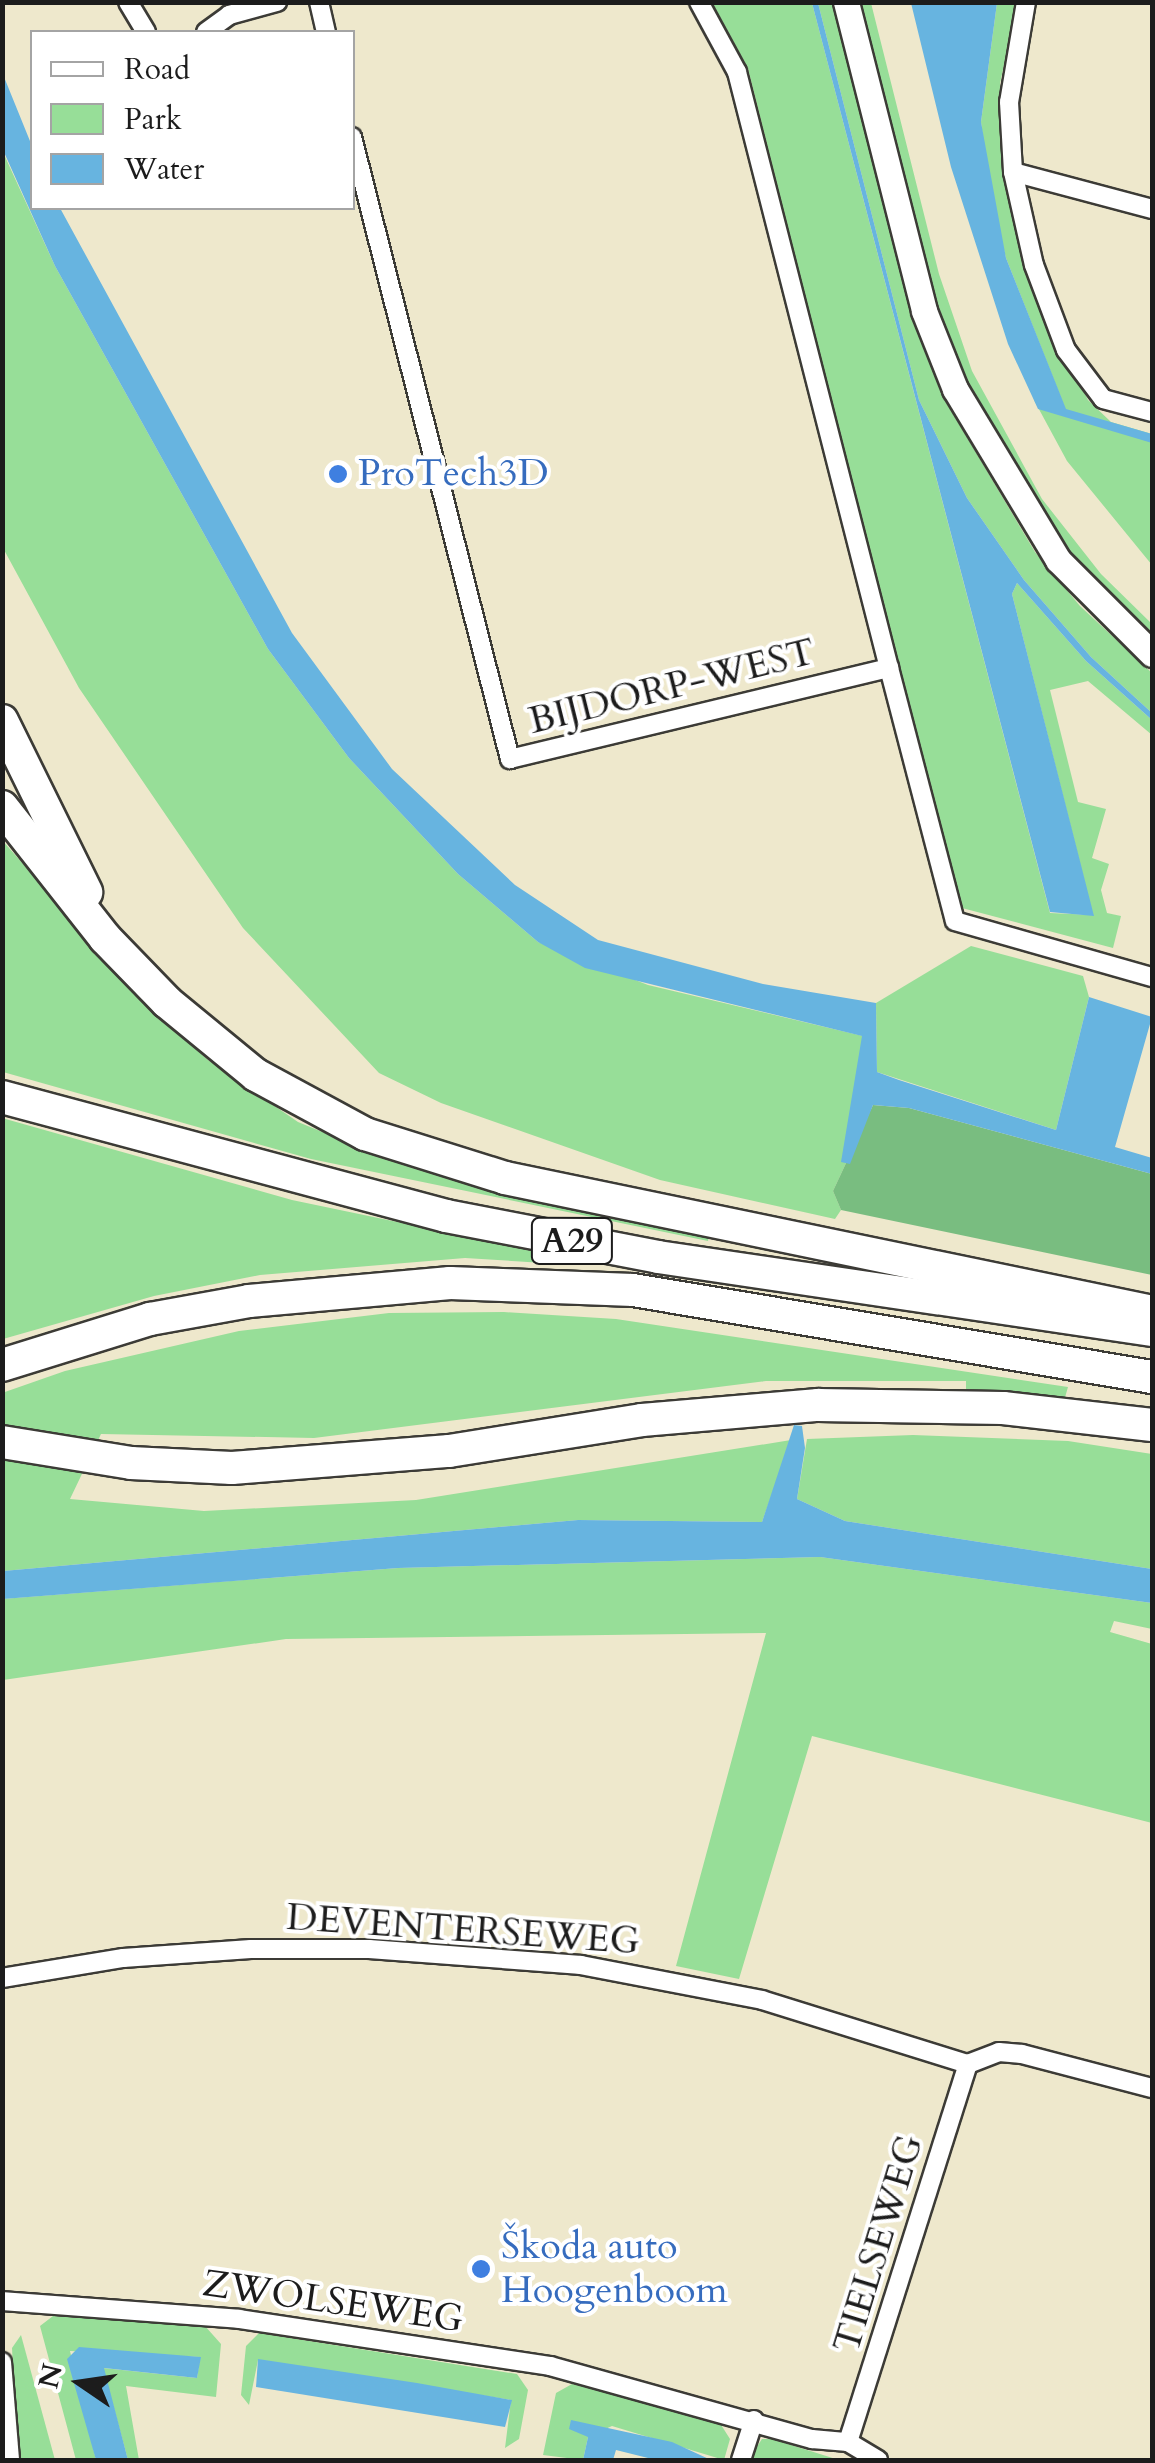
<!DOCTYPE html>
<html>
<head>
<meta charset="utf-8">
<style>
  body { margin:0 }
  #map { position:relative; width:1155px; height:2463px; overflow:hidden; background:#eee8cc; font-family:Cardo,serif }
  div>[style] { position:absolute }
  .green>* { inset:0; background:#97de98 }
  .forest>* { inset:0; background:#79bd80 }
  .water>* { inset:0; background:#67b4e0 }
  .roads { filter:drop-shadow(2px 0 #3c3b36) drop-shadow(-2px 0 #3c3b36) drop-shadow(0 2px #3c3b36) drop-shadow(0 -2px #3c3b36) }
  .street>* { height:18px; margin:-9px; padding:0 9px; transform-origin:9px; border-radius:9px; background:#fff }
  .secondary>* { height:25px; margin:-12.5px; padding:0 12.5px; transform-origin:12.5px; border-radius:12.5px; background:#fff }
  .highway>* { height:32px; margin:-16px; padding:0 16px; transform-origin:16px; border-radius:16px; background:#fff }
  .dots>* { width:28px; height:28px; translate:-50% -50%; box-sizing:border-box; border:5px solid #fff; border-radius:50% }
  span { translate:-50% -50%; white-space:nowrap; text-align:center; line-height:1.15; -webkit-text-stroke:8px #fff; paint-order:stroke }
  .shield-label span { padding:2px 8px; background:#fff; border:2px solid; border-radius:8px; -webkit-text-stroke-width:0 }
  .shield-label { font-size:35px; color:#1c1c1c; font-weight:700 }
  .shop-label { font-size:38px; color:#366cbe }
  .left { translate:0 -50%; text-align:left }
  .street-label { font-size:38px; color:#1c1c1c }
  .frame { position:absolute; inset:0; border:5px solid #1c1c1c; pointer-events:none }
  .legend { position:absolute; left:30px; top:30px; width:325px; height:180px; box-sizing:border-box; background:#fff; border:2px solid #a4a4a4; margin:0; padding:12px 18px; list-style:none; font-size:30px; color:#1c1c1c }
  .legend li { display:flex; align-items:center; gap:20px; height:50px }
  .legend b { width:50px; border:2px solid #a4a4a4 }
  .north { position:absolute; left:30px; top:2333px; width:100px; height:100px; -webkit-text-stroke:8px #fff; paint-order:stroke; rotate:283deg; font-size:28px; font-weight:700; line-height:40px; text-align:center; color:#1c1c1c }
  .north::after { content:''; display:block; margin:auto; width:35px; height:45px; background:#1c1c1c; clip-path:polygon(50% 0,100% 100%,50% 72%,0 100%) }
</style>
</head>
<body>
<div id="map">
  <div class="green">
    <i style="clip-path:polygon(712px 3px,812px 3px,1050px 913px,1093px 915px,1012px 594px,1017px 583px,1086px 661px,1152px 720px,1152px 735px,1088px 681px,1050px 690px,1078px 802px,1106px 809px,1092px 858px,1109px 864px,1101px 890px,1107px 913px,1121px 916px,1113px 948px,962px 908px,956px 896px,748px 69px)"></i>
    <i style="clip-path:polygon(818px 3px,834px 3px,915px 320px,946px 402px,1035px 552px,1080px 606px,1152px 673px,1152px 713px,1091px 657px,1024px 580px,967px 498px,919px 400px)"></i>
    <i style="clip-path:polygon(859px 3px,871px 3px,939px 274px,972px 371px,1042px 499px,1101px 574px,1152px 624px,1152px 641px,1052px 532px,979px 413px,932px 293px)"></i>
    <i style="clip-path:polygon(997px 3px,1018px 3px,1000px 83px,1005px 154px,1051px 326px,1088px 400px,1111px 422px,1152px 434px,1152px 565px,1067px 461px,1034px 400px,1065px 408px,1006px 258px,990px 194px,981px 122px)"></i>
    <i style="clip-path:polygon(2px 150px,55px 266px,268px 649px,349px 758px,458px 874px,538px 942px,648px 985px,863px 1036px,846px 1163px,833px 1191px,841px 1210px,835px 1219px,660px 1180px,441px 1103px,379px 1073px,243px 928px,79px 688px,3px 548px)"></i>
    <i style="clip-path:polygon(2px 840px,148px 1006px,208px 1060px,298px 1122px,403px 1165px,710px 1232px,708px 1241px,311px 1159px,3px 1072px)"></i>
    <i style="clip-path:polygon(971px 946px,1083px 976px,1089px 997px,1056px 1130px,877px 1072px,876px 1003px)"></i>
    <i style="clip-path:polygon(2px 1118px,292px 1200px,561px 1256px,559px 1264px,465px 1258px,260px 1275px,154px 1296px,3px 1339px)"></i>
    <i style="clip-path:polygon(504px 1312px,616px 1319px,1068px 1387px,1064px 1401px,966px 1389px,966px 1381px,766px 1381px,314px 1438px,101px 1434px,70px 1499px,204px 1511px,416px 1500px,791px 1440px,762px 1522px,578px 1520px,3px 1571px,2px 1393px,65px 1371px,239px 1331px,389px 1313px)"></i>
    <i style="clip-path:polygon(913px 1435px,1068px 1441px,1152px 1454px,1152px 1569px,845px 1521px,797px 1499px,807px 1439px)"></i>
    <i style="clip-path:polygon(820px 1557px,1152px 1603px,1152px 1629px,1114px 1621px,1110px 1632px,1152px 1644px,1152px 1823px,812px 1736px,739px 1979px,676px 1966px,766px 1633px,286px 1639px,3px 1680px,2px 1599px,398px 1568px)"></i>
    <i style="clip-path:polygon(53px 2316px,205px 2326px,221px 2344px,216px 2397px,126px 2386px,139px 2460px,128px 2460px,103px 2368px,197px 2378px,200px 2357px,70px 2351px,96px 2460px,76px 2460px,40px 2326px)"></i>
    <i style="clip-path:polygon(259px 2333px,517px 2374px,528px 2390px,519px 2439px,505px 2448px,511px 2400px,258px 2360px,249px 2405px,241px 2395px,246px 2346px)"></i>
    <i style="clip-path:polygon(21px 2335px,55px 2460px,18px 2460px,12px 2348px)"></i>
    <i style="clip-path:polygon(572px 2384px,718px 2420px,730px 2439px,724px 2460px,612px 2426px,588px 2437px,583px 2460px,543px 2455px,556px 2393px)"></i>
    <i style="clip-path:polygon(762px 2439px,772px 2439px,839px 2460px,748px 2460px)"></i>
  </div>
  <div class="forest">
    <i style="clip-path:polygon(873px 1105px,909px 1108px,1152px 1174px,1152px 1275px,841px 1210px,833px 1191px)"></i>
  </div>
  <div class="water">
    <i style="clip-path:polygon(812px 3px,818px 3px,919px 400px,967px 498px,1024px 580px,1091px 657px,1152px 713px,1152px 720px,1086px 661px,1017px 583px,1012px 594px,1094px 916px,1050px 912px)"></i>
    <i style="clip-path:polygon(911px 3px,997px 3px,981px 122px,1006px 258px,1066px 409px,1152px 434px,1152px 443px,1038px 409px,1008px 344px,951px 167px)"></i>
    <i style="clip-path:polygon(2px 72px,32px 146px,32px 208px,60px 208px,292px 633px,392px 769px,515px 885px,598px 940px,763px 984px,876px 1003px,877px 1072px,899px 1080px,1056px 1130px,1089px 997px,1152px 1017px,1115px 1147px,1152px 1158px,1152px 1174px,909px 1108px,873px 1105px,850px 1164px,841px 1162px,862px 1036px,585px 968px,538px 942px,458px 874px,349px 758px,268px 649px,55px 266px,3px 150px)"></i>
    <i style="clip-path:polygon(794px 1425px,802px 1426px,805px 1448px,797px 1499px,845px 1521px,1152px 1569px,1152px 1603px,820px 1557px,398px 1568px,3px 1599px,3px 1571px,578px 1520px,762px 1522px)"></i>
    <i style="clip-path:polygon(79px 2347px,201px 2357px,197px 2378px,104px 2368px,128px 2460px,96px 2460px,67px 2359px)"></i>
    <i style="clip-path:polygon(258px 2359px,417px 2383px,512px 2400px,505px 2427px,256px 2387px)"></i>
    <i style="clip-path:polygon(571px 2420px,672px 2442px,711px 2460px,656px 2460px,616px 2450px,613px 2460px,583px 2460px,588px 2437px,569px 2429px)"></i>
  </div>
  <div class="roads">
    <div class="street">
      <i style="left:128px;top:2px;width:35px;rotate:59deg"></i>
      <i style="left:319px;top:2px;width:31px;rotate:77deg"></i>
      <i style="left:1026px;top:2px;width:101px;rotate:99.6deg"></i>
      <i style="left:1009px;top:102px;width:70px;rotate:86.7deg"></i>
      <i style="left:1013px;top:172px;width:95px;rotate:77.3deg"></i>
      <i style="left:1034px;top:265px;width:91px;rotate:69.4deg"></i>
      <i style="left:1066px;top:350px;width:61px;rotate:52.9deg"></i>
      <i style="left:1103px;top:399px;width:51px;rotate:14.9deg"></i>
      <i style="left:206px;top:32px;width:29px;rotate:-36deg"></i>
      <i style="left:229px;top:15px;width:50px;rotate:-15.2deg"></i>
      <i style="left:352px;top:137px;width:642px;rotate:75.75deg"></i>
      <i style="left:510px;top:759px;width:390px;rotate:-13.5deg"></i>
      <i style="left:889px;top:668px;width:615px;rotate:-104.31deg"></i>
      <i style="left:737px;top:72px;width:80px;rotate:-118.5deg"></i>
      <i style="left:1013px;top:172px;width:144px;rotate:14.9deg"></i>
      <i style="left:889px;top:668px;width:261px;rotate:75.4deg"></i>
      <i style="left:955px;top:921px;width:205px;rotate:15.9deg"></i>
      <i style="left:2px;top:1978px;width:123px;rotate:-9.4deg"></i>
      <i style="left:123px;top:1958px;width:128px;rotate:-4deg"></i>
      <i style="left:251px;top:1949px;width:118px"></i>
      <i style="left:369px;top:1949px;width:213px;rotate:4.3deg"></i>
      <i style="left:581px;top:1965px;width:184px;rotate:10.9deg"></i>
      <i style="left:762px;top:2000px;width:216px;rotate:17.3deg"></i>
      <i style="left:968px;top:2064px;width:33px;rotate:-21deg"></i>
      <i style="left:999px;top:2052px;width:23px;rotate:5deg"></i>
      <i style="left:1022px;top:2054px;width:134px;rotate:14.7deg"></i>
      <i style="left:2px;top:2301px;width:238px;rotate:4.3deg"></i>
      <i style="left:239px;top:2319px;width:315px;rotate:8.6deg"></i>
      <i style="left:550px;top:2366px;width:272px;rotate:15.6deg"></i>
      <i style="left:812px;top:2439px;width:36px;rotate:5deg"></i>
      <i style="left:848px;top:2442px;width:35px;rotate:31deg"></i>
      <i style="left:2px;top:2362px;width:98px;rotate:85.3deg"></i>
      <i style="left:848px;top:2442px;width:397px;rotate:-72.4deg"></i>
      <i style="left:741px;top:2460px;width:42px;rotate:-72deg"></i>
    </div>
    <div class="secondary">
      <i style="left:846px;top:2px;width:319px;rotate:75.8deg"></i>
      <i style="left:924px;top:311px;width:84px;rotate:68.3deg"></i>
      <i style="left:955px;top:389px;width:200px;rotate:58.9deg"></i>
      <i style="left:1058px;top:560px;width:133px;rotate:45deg"></i>
    </div>
    <div class="highway">
      <i style="left:2px;top:721px;width:191px;rotate:63.8deg"></i>
      <i style="left:2px;top:807px;width:167px;rotate:51.8deg"></i>
      <i style="left:105px;top:938px;width:89px;rotate:45.9deg"></i>
      <i style="left:167px;top:1002px;width:115px;rotate:39.4deg"></i>
      <i style="left:256px;top:1075px;width:124px;rotate:28.4deg"></i>
      <i style="left:365px;top:1134px;width:147px;rotate:17.4deg"></i>
      <i style="left:505px;top:1178px;width:661px;rotate:11.7deg"></i>
      <i style="left:2px;top:1097px;width:460px;rotate:15deg"></i>
      <i style="left:446px;top:1216px;width:216px;rotate:10.9deg"></i>
      <i style="left:658px;top:1257px;width:499px;rotate:8.4deg"></i>
      <i style="left:2px;top:1365px;width:155px;rotate:-17.3deg"></i>
      <i style="left:150px;top:1319px;width:101px;rotate:-10.3deg"></i>
      <i style="left:249px;top:1301px;width:202px;rotate:-5.1deg"></i>
      <i style="left:450px;top:1283px;width:183px;rotate:2.2deg"></i>
      <i style="left:633px;top:1290px;width:526px;rotate:9.52deg"></i>
      <i style="left:2px;top:1442px;width:131px;rotate:9.2deg"></i>
      <i style="left:131px;top:1463px;width:101px;rotate:2.8deg"></i>
      <i style="left:232px;top:1468px;width:218px;rotate:-4.5deg"></i>
      <i style="left:449px;top:1451px;width:195px;rotate:-9.1deg"></i>
      <i style="left:642px;top:1420px;width:177px;rotate:-4.9deg"></i>
      <i style="left:818px;top:1405px;width:185px;rotate:0.9deg"></i>
      <i style="left:1003px;top:1408px;width:150px;rotate:6.5deg"></i>
    </div>
  </div>
  <div class="dots">
    <i style="left:338px;top:474px;background:#3f7fe0"></i>
    <i style="left:481px;top:2269px;background:#3f7fe0"></i>
  </div>
  <div class="shield-label">
    <span style="left:572px;top:1241px">A29</span>
  </div>
  <div class="shop-label">
    <span class="left" style="left:358px;top:474px">ProTech3D</span>
    <span class="left" style="left:501px;top:2269px">Škoda auto<br>Hoogenboom</span>
  </div>
  <div class="street-label">
    <span style="left:672px;top:687px;rotate:-14deg">BIJDORP-WEST</span>
    <span style="left:463px;top:1930px;rotate:4deg">DEVENTERSEWEG</span>
    <span style="left:879px;top:2244px;rotate:-73deg">TIELSEWEG</span>
    <span style="left:333px;top:2302px;rotate:8deg">ZWOLSEWEG</span>
  </div>
  <div class="frame"></div>
  <ul class="legend">
  <li><b style="height:12px;background:#fff"></b>Road</li>
  <li><b style="height:28px;background:#97de98"></b>Park</li>
  <li><b style="height:28px;background:#67b4e0"></b>Water</li>
  </ul>
  <div class="north">N</div>
</div>
</body>
</html>
